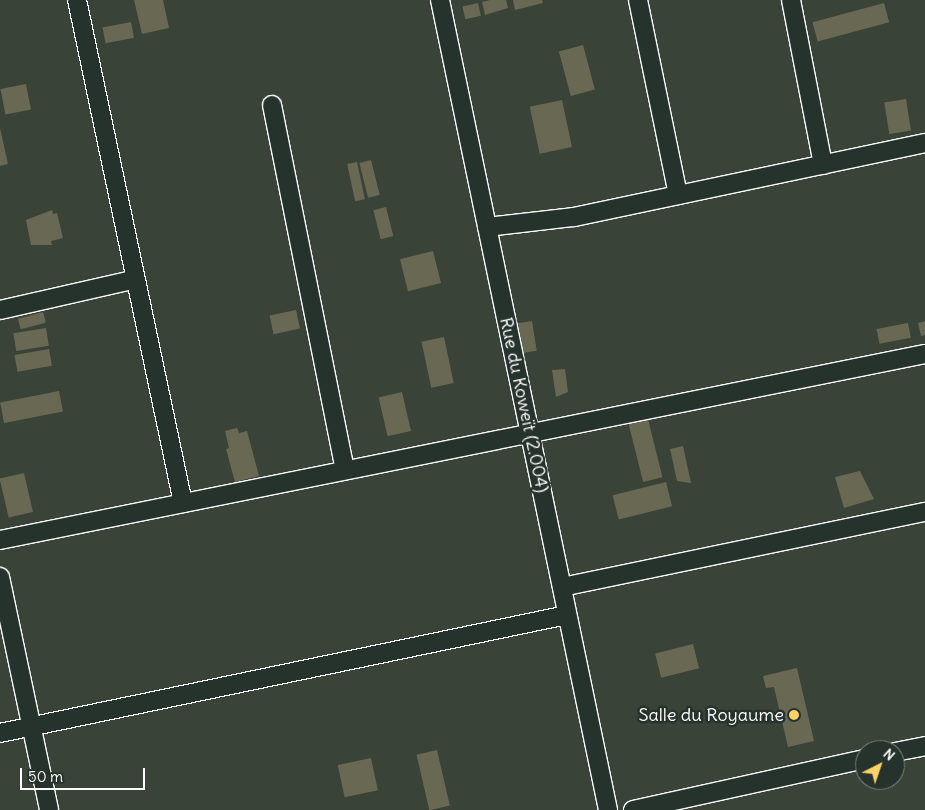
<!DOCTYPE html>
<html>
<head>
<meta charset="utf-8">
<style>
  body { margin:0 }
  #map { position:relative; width:925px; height:810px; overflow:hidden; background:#3a4338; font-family:Delius,sans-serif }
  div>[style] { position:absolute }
  .building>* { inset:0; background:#696853; transform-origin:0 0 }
  .roads { filter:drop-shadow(1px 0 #fff) drop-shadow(-1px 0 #fff) drop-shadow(0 1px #fff) drop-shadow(0 -1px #fff) }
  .minor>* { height:18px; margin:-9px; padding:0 9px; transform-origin:9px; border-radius:9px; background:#26332d }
  .dots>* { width:14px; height:14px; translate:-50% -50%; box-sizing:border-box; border:2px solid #26332d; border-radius:50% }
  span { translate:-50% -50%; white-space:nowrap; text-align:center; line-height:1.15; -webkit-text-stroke:5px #26332d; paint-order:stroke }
  .street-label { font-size:18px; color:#fff }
  .poi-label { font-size:18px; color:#fff }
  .right { translate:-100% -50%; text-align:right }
  .north { position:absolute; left:855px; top:740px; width:50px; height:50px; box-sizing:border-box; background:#26332d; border:1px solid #7d8581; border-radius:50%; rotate:41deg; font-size:14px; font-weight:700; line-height:20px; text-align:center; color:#fff }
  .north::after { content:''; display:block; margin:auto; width:18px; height:22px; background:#ffd166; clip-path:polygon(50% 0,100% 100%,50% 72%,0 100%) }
  .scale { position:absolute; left:20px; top:768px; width:125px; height:22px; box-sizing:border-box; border:2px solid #fff; border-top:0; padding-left:6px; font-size:15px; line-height:18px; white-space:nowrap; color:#fff; -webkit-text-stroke:4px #26332d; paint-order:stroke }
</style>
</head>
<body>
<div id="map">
  <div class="building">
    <i style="clip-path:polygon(134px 0,163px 0,169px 28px,142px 34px)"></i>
    <i style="clip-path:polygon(490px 0,506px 0,508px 8px,485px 15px,482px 2px)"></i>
    <i style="clip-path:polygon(513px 0,542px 0,543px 3px,515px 10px)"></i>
    <i style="left:478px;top:3px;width:13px;height:16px;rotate:77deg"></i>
    <i style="left:884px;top:3px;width:20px;height:74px;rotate:75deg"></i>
    <i style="left:131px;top:22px;width:16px;height:29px;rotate:79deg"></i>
    <i style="left:583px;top:45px;width:46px;height:25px;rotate:75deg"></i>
    <i style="left:26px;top:84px;width:26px;height:26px;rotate:79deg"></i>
    <i style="left:906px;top:99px;width:32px;height:22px;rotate:81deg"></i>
    <i style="left:562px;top:100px;width:48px;height:33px;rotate:78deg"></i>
    <i style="clip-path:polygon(0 128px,8px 164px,0 166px)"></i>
    <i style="left:371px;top:160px;width:36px;height:12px;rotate:76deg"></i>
    <i style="left:357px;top:162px;width:38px;height:10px;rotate:78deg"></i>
    <i style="left:386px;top:207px;width:30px;height:13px;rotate:76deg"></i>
    <i style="clip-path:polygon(52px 210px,53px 214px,57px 213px,63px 238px,51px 241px,52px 245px,31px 245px,26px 220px)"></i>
    <i style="left:433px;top:251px;width:33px;height:34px;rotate:76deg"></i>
    <i style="left:296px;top:310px;width:19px;height:27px;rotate:78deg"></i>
    <i style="left:43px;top:312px;width:11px;height:26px;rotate:75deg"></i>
    <i style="left:532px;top:321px;width:30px;height:15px;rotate:81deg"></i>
    <i style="clip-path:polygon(925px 321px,925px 335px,921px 336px,918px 323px)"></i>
    <i style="left:908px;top:323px;width:15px;height:32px;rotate:79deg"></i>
    <i style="left:46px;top:328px;width:18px;height:33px;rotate:81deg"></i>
    <i style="left:444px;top:337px;width:47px;height:23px;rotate:78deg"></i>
    <i style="left:49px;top:349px;width:17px;height:35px;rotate:80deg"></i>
    <i style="clip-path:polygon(565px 369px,568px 392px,556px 397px,552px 370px)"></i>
    <i style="left:59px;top:391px;width:21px;height:60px;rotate:79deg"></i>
    <i style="left:402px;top:392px;width:40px;height:24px;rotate:77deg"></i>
    <i style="left:648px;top:419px;width:60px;height:20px;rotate:76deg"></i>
    <i style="clip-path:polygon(237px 428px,239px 433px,247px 431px,259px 476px,235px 482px,226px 449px,229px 448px,225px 431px)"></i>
    <i style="clip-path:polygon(683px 446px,691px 483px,677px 481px,670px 449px)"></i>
    <i style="clip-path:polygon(860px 471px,874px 499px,844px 508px,835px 477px)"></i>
    <i style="left:24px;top:473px;width:40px;height:25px;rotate:77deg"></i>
    <i style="left:666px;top:482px;width:25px;height:55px;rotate:76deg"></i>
    <i style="left:693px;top:644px;width:25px;height:39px;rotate:76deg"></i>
    <i style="clip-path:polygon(797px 668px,814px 741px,788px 747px,774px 687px,766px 688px,763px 676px)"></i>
    <i style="left:437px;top:750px;width:57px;height:21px;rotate:77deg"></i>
    <i style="left:371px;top:758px;width:33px;height:34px;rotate:78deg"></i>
  </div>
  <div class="roads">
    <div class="minor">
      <i style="left:77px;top:0;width:514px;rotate:78.1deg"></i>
      <i style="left:440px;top:0;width:827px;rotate:78.28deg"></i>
      <i style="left:638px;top:0;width:199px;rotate:78.4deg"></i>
      <i style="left:791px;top:0;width:168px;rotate:79deg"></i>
      <i style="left:272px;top:105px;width:372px;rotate:78.7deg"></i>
      <i style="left:487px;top:227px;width:88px;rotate:-6.6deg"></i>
      <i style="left:574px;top:217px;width:359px;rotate:-11.9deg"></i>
      <i style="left:0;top:310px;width:139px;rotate:-12.8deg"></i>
      <i style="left:0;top:540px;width:944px;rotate:-11.37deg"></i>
      <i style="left:0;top:577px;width:238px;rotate:78.1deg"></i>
      <i style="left:562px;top:587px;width:371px;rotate:-11.7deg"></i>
      <i style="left:0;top:733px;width:579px;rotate:-11.76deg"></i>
      <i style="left:895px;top:752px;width:31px;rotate:-11deg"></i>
      <i style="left:633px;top:810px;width:238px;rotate:-12.4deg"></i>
    </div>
  </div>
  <div class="dots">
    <i style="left:794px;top:715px;background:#ffd166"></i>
  </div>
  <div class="street-label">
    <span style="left:524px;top:405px;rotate:78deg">Rue du Koweït (2.004)</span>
  </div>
  <div class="poi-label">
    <span class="right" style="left:784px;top:715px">Salle du Royaume</span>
  </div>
  <div class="north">N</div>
  <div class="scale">50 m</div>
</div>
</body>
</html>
